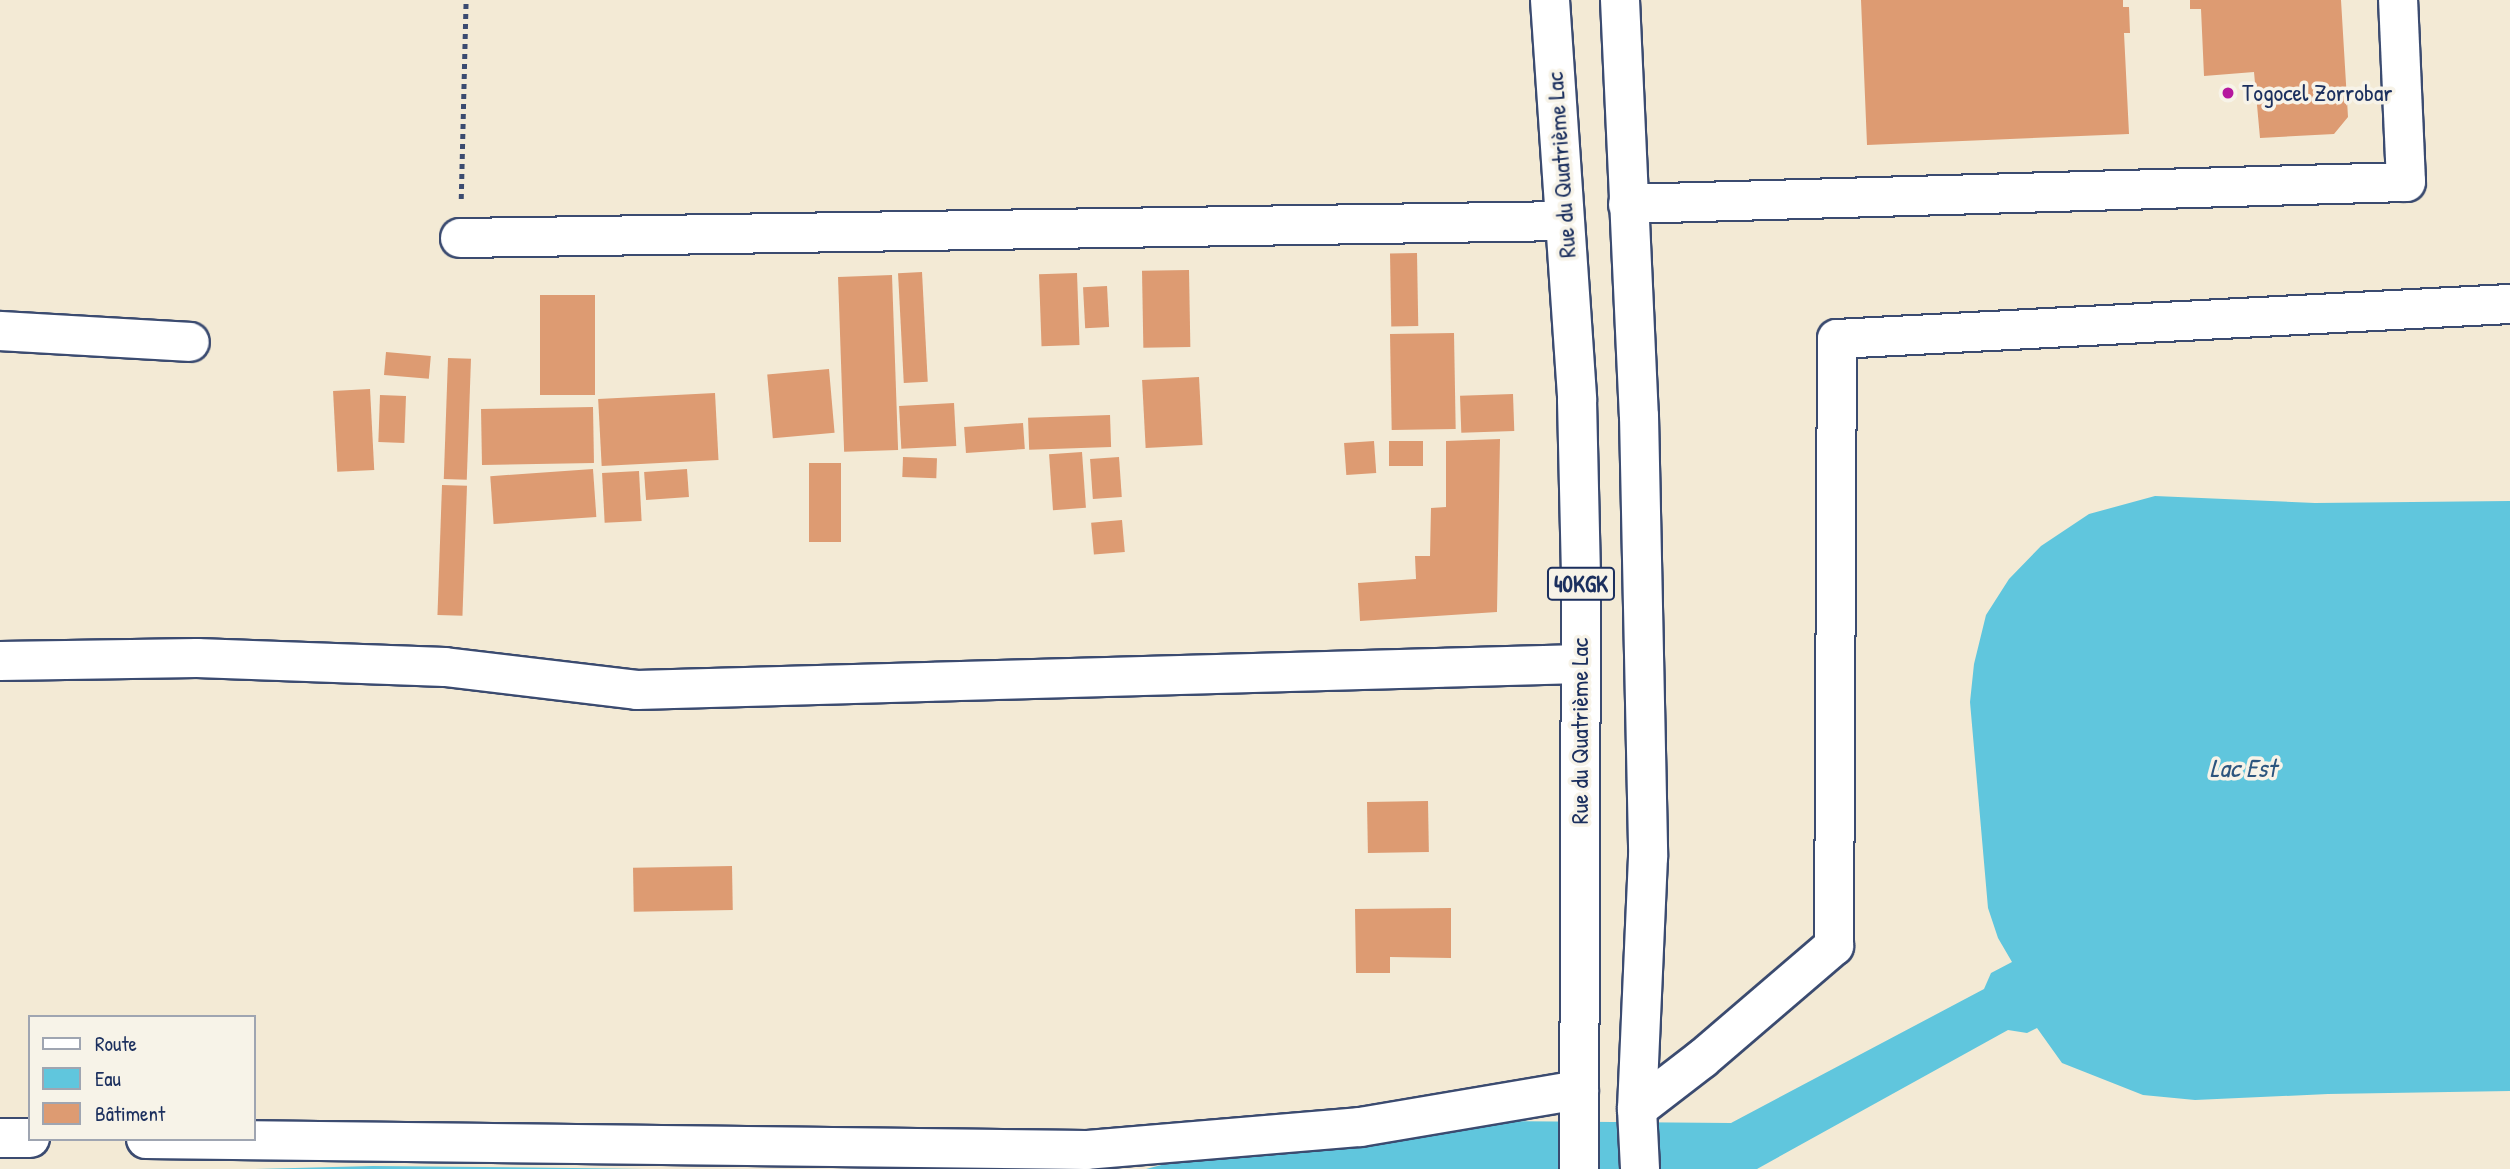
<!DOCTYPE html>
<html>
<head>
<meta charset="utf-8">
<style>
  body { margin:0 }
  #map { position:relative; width:2510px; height:1169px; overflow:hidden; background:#f3ead5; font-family:"Patrick Hand",sans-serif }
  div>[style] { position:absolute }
  .water>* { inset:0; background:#60c6dd }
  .building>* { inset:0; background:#dd9b72; transform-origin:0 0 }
  .path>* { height:4.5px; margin-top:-2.25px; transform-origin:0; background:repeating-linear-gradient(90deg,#3b4b70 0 5px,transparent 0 10px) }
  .roads { filter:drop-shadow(2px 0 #3b4b70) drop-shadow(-2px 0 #3b4b70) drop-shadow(0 2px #3b4b70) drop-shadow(0 -2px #3b4b70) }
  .minor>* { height:38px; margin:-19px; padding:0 19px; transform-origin:19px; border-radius:19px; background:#fff }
  .major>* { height:38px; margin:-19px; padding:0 19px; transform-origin:19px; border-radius:19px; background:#fff }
  .dots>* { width:19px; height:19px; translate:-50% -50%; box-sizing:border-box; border:4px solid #f7f3e8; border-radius:50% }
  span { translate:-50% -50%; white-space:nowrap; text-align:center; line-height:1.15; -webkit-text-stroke:7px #f7f3e8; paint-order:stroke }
  .shield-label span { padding:2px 5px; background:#f7f3e8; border:2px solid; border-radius:5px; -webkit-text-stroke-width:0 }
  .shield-label { font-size:23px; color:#1b2f5e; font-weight:700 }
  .poi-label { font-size:24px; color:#1b2f5e }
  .left { translate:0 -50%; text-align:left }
  .street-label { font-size:24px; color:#1b2f5e }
  .water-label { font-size:26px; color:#2c557e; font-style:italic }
  .legend { position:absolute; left:28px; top:1015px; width:228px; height:126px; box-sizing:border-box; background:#f7f3e8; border:2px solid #9fa5b1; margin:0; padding:9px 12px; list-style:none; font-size:21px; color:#1b2f5e }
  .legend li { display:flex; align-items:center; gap:14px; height:35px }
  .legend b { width:35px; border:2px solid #9fa5b1 }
</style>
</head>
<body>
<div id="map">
  <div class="water">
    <i style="clip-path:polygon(2155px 496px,2315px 503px,2510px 501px,2510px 1091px,2328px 1094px,2195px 1100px,2143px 1095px,2062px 1063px,2037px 1028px,2027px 1033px,2008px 1030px,1757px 1169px,1146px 1169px,1169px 1163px,1507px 1121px,1731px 1123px,1984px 989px,1991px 973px,2012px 962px,1998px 938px,1988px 908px,1970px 702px,1974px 664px,1986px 615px,2009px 579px,2041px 546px,2089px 514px)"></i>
    <i style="clip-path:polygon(373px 1166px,573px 1168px,646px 1169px,255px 1169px)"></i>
  </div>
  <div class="building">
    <i style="clip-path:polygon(1861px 0,2123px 0,2123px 7px,2129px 7px,2130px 33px,2124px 33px,2129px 134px,1867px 145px)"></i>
    <i style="clip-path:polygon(2190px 0,2341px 0,2348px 117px,2334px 134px,2260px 138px,2254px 72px,2204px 76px,2201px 9px,2190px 9px)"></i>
    <i style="left:1417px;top:253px;width:73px;height:27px;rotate:89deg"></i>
    <i style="left:1189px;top:270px;width:77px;height:47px;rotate:89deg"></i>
    <i style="left:922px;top:272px;width:110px;height:24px;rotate:87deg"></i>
    <i style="left:1077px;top:273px;width:72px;height:38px;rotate:88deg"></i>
    <i style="left:892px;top:275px;width:175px;height:54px;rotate:88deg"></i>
    <i style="left:1107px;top:286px;width:41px;height:24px;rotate:87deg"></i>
    <i style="left:540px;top:295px;width:55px;height:100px"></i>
    <i style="left:1454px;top:333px;width:96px;height:64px;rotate:89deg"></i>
    <i style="left:386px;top:352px;width:45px;height:23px;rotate:5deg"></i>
    <i style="left:448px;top:358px;width:23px;height:121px;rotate:2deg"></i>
    <i style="left:829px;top:369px;width:64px;height:62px;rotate:85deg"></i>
    <i style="left:1199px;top:377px;width:68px;height:57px;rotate:87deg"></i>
    <i style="left:370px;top:389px;width:81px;height:37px;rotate:87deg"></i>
    <i style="left:715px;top:393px;width:67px;height:117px;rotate:87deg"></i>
    <i style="left:1513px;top:394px;width:37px;height:53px;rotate:88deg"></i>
    <i style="left:380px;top:395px;width:26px;height:47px;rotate:2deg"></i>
    <i style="left:954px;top:403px;width:43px;height:55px;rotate:87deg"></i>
    <i style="left:593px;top:407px;width:56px;height:112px;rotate:89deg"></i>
    <i style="left:1110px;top:415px;width:32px;height:82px;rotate:88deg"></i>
    <i style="left:1023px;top:423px;width:26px;height:59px;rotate:86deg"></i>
    <i style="clip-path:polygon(1500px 439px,1497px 612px,1360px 621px,1358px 583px,1416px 579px,1415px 556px,1430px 556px,1431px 508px,1446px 507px,1446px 441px)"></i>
    <i style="left:1374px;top:441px;width:32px;height:30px;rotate:86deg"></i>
    <i style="left:1389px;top:441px;width:34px;height:25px"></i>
    <i style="left:1082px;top:452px;width:56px;height:33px;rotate:86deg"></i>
    <i style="left:903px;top:457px;width:34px;height:20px;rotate:2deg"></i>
    <i style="left:1119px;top:457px;width:40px;height:29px;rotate:86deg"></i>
    <i style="left:809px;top:463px;width:32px;height:79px"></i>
    <i style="left:593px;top:469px;width:48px;height:103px;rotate:86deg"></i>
    <i style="left:687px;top:469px;width:28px;height:43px;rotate:86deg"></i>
    <i style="left:639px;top:471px;width:50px;height:37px;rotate:87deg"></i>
    <i style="left:442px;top:485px;width:25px;height:130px;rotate:2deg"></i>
    <i style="left:1122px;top:520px;width:32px;height:31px;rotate:85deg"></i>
    <i style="left:1428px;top:801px;width:51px;height:61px;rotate:89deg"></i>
    <i style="left:732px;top:866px;width:44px;height:99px;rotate:89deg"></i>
    <i style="clip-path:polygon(1451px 908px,1451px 958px,1390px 957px,1390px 973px,1356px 973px,1355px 909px)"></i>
  </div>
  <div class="path">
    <i style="left:461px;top:199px;width:199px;rotate:-88.6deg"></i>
  </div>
  <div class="roads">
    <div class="minor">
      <i style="left:1628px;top:204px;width:778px;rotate:-1.62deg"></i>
      <i style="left:2406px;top:182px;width:182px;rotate:-92.5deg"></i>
      <i style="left:460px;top:238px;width:1104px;rotate:-0.88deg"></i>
      <i style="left:0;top:331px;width:190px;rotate:3.3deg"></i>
      <i style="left:0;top:661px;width:197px;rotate:-0.9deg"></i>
      <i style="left:197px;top:658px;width:248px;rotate:2.1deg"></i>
      <i style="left:445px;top:667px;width:193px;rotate:6.8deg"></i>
      <i style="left:637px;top:690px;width:944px;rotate:-1.58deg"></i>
      <i style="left:1637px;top:1109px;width:82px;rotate:-37.6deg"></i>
      <i style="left:1702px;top:1059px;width:174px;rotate:-40.6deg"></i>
      <i style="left:1834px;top:946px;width:607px;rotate:-89.72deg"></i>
      <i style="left:1837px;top:339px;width:674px;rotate:-2.98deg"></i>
      <i style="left:0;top:1138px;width:30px"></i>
      <i style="left:146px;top:1139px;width:940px;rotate:0.67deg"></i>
      <i style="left:1086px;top:1150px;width:275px;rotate:-4.8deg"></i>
      <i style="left:1360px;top:1127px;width:222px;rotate:-9.6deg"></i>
    </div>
    <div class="major">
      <i style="left:1550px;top:0;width:401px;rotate:86.1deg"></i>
      <i style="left:1577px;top:400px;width:176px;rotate:88.7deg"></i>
      <i style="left:1581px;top:576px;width:593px;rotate:90.19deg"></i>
      <i style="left:1620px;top:0;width:416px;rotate:87.4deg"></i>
      <i style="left:1639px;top:416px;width:441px;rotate:88.8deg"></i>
      <i style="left:1648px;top:857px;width:252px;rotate:92.5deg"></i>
      <i style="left:1637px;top:1109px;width:60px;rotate:87.1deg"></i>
    </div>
  </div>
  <div class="dots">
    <i style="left:2228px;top:93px;background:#b5179e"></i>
  </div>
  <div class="shield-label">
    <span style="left:1581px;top:584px">40KGK</span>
  </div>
  <div class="poi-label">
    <span class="left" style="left:2242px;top:93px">Togocel Zorrobar</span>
  </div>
  <div class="street-label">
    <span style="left:1561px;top:165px;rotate:-94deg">Rue du Quatrième Lac</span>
    <span style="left:1580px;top:731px;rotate:-90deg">Rue du Quatrième Lac</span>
  </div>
  <div class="water-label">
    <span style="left:2243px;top:768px">Lac Est</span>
  </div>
  <ul class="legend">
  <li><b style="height:9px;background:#fff"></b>Route</li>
  <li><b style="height:19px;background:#60c6dd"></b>Eau</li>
  <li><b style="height:19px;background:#dd9b72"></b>Bâtiment</li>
  </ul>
</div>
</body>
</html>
